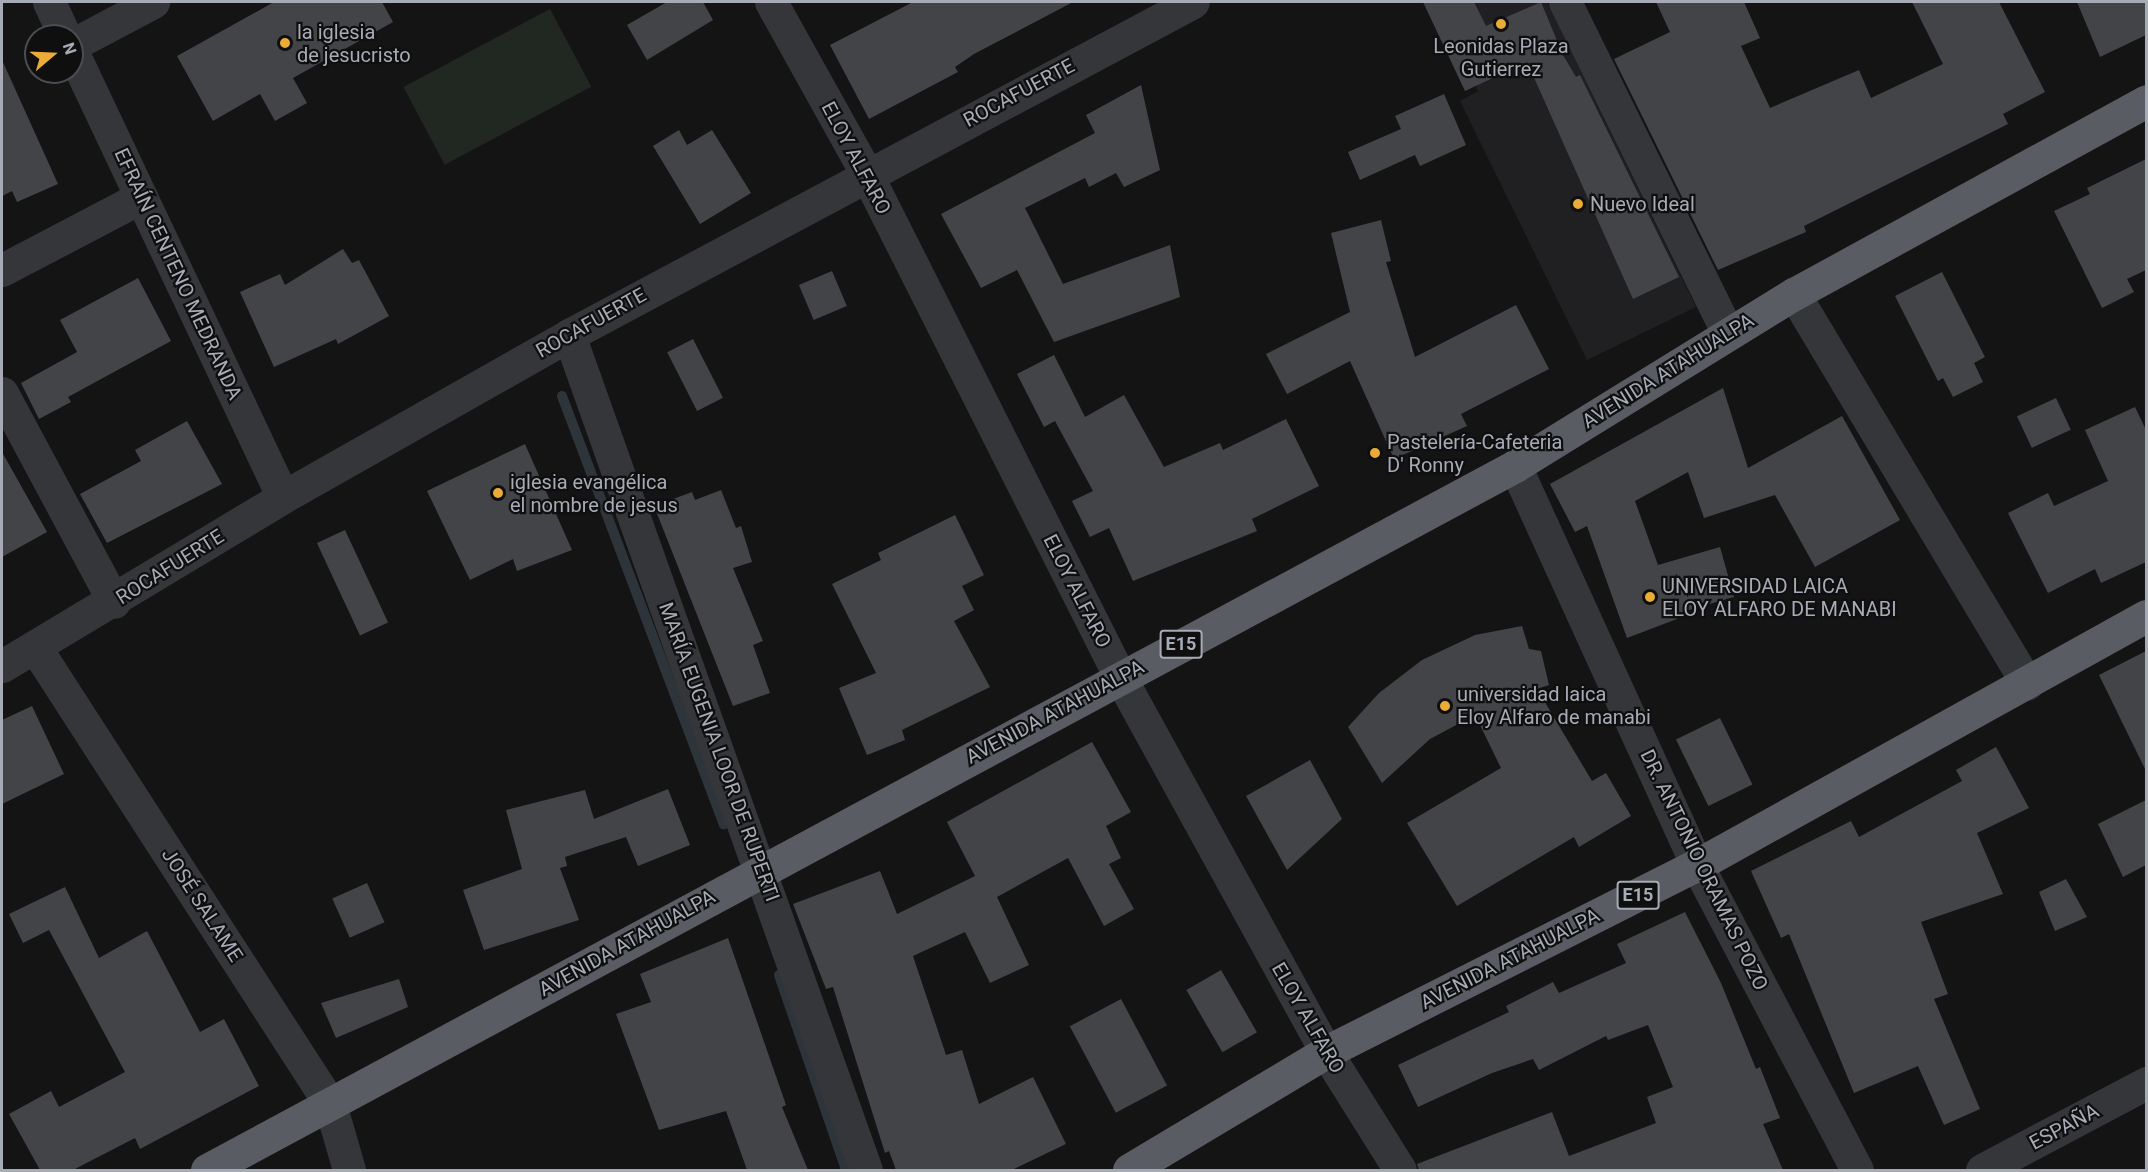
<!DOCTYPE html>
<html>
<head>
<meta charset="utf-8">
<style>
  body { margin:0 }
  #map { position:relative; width:2148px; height:1172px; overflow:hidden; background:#141415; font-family:Roboto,sans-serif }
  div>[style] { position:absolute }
  .built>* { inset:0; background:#202022 }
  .green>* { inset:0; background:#202821; transform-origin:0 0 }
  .stream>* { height:10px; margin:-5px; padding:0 5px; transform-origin:5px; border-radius:5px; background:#2d353b }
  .building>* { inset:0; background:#434448; transform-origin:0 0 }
  .minor>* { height:33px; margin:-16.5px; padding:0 16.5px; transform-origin:16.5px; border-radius:16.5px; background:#35363a }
  .trunk>* { height:33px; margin:-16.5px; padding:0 16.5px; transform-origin:16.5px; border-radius:16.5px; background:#595c62 }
  .dots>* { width:16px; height:16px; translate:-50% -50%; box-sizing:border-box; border:3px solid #0f0f10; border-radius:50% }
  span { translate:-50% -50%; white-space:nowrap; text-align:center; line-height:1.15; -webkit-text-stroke:4.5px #0f0f10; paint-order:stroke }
  .shield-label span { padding:2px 4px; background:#0f0f10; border:2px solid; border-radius:4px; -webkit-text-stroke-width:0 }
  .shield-label { font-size:18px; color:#a6abb5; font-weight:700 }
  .poi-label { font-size:20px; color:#a6abb5 }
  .left { translate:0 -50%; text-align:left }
  .street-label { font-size:20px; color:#a6abb5 }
  .frame { position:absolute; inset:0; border:3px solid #a6abb5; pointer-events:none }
  .north { position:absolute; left:24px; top:24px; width:60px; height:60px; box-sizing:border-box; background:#0f0f10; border:2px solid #4b4d52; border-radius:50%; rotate:71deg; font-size:16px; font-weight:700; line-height:24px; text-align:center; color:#a6abb5 }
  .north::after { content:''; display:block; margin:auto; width:21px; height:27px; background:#eaab37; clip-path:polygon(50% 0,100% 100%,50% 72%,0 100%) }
</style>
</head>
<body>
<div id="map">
  <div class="built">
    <i style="clip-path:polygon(1434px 2px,1547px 2px,1696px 307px,1587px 360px,1460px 101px,1478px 91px)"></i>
  </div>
  <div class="green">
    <i style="left:550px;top:9px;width:88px;height:166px;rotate:62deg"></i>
  </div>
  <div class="stream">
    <i style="left:562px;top:396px;width:458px;rotate:69.3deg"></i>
    <i style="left:779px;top:975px;width:206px;rotate:71deg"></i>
  </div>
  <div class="building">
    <i style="clip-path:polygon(274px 2px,382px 2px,393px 22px,293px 78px,307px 103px,275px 121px,260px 94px,213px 121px,177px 56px)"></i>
    <i style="clip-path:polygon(667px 2px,703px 2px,713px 20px,647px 60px,627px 25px)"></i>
    <i style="clip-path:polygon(913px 2px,1073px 2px,974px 54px,955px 67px,958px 72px,869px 119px,830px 45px)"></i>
    <i style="clip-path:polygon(1423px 2px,1474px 2px,1486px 26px,1541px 2px,1563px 55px,1576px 77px,1580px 75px,1679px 277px,1633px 299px,1527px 62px,1465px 91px)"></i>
    <i style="clip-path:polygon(1656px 2px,1744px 2px,1760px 38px,1741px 46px,1770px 108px,1859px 70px,1871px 98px,1943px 64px,1912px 2px,1999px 2px,2045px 92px,2003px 114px,2008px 124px,1804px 226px,1806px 232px,1718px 270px,1614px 59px,1670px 32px)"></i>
    <i style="clip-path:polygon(2077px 2px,2146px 2px,2146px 35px,2100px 57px)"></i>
    <i style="clip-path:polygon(2px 60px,58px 184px,17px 202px,12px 191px,2px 196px)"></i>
    <i style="clip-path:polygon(1141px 85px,1160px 170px,1124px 187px,1116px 173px,1089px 187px,1085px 178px,1025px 208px,1063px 284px,1170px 245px,1180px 297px,1054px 342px,1017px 270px,981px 288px,941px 214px,1095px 133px,1086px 115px)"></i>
    <i style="clip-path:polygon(1444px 94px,1466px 145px,1420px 166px,1415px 155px,1360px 180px,1348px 152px,1401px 129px,1395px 116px)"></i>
    <i style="clip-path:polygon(679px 130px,687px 145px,712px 130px,751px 193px,700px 224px,653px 146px)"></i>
    <i style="clip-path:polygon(2146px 159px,2146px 270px,2127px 279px,2134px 292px,2102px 308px,2054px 211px,2090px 194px,2087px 188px)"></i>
    <i style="clip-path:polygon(1381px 220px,1391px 261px,1386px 262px,1415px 357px,1516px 305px,1549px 369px,1461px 414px,1467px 426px,1394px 459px,1350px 361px,1287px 394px,1266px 354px,1350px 312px,1331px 233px)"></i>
    <i style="clip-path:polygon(343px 249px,352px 263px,359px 260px,389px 316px,338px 344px,336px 339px,274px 367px,240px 292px,280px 274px,285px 285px)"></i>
    <i style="left:832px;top:271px;width:38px;height:36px;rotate:67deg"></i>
    <i style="clip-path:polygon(1942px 272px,1985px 357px,1974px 363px,1983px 382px,1953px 397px,1943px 378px,1938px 381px,1895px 296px)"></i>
    <i style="clip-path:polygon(138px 278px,171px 341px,68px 397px,71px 402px,39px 419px,21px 383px,77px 352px,60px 320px)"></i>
    <i style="left:693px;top:339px;width:66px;height:29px;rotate:63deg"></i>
    <i style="clip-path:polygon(1054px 355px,1085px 417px,1124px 395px,1164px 467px,1220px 443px,1223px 450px,1286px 419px,1319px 486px,1252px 519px,1257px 531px,1133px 581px,1109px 528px,1090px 537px,1072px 501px,1093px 491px,1055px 421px,1044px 427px,1017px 374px)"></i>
    <i style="clip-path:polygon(1723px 388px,1748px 468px,1842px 416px,1900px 520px,1815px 567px,1775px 495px,1704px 518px,1688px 472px,1635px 501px,1658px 565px,1720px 547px,1734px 597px,1675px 614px,1677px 619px,1627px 638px,1587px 526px,1575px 532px,1550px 484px)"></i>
    <i style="left:2056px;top:398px;width:35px;height:43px;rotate:65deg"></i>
    <i style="clip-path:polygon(2135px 407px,2146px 430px,2146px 562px,2101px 583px,2095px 569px,2048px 593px,2008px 513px,2048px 493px,2054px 506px,2108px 481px,2085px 430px)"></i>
    <i style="clip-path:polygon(187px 421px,222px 484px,107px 543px,80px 494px,141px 461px,135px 450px)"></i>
    <i style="clip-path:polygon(525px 444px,572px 550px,517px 571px,513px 559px,470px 580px,427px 491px)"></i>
    <i style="clip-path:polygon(2px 452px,47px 532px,2px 557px)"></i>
    <i style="clip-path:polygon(721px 490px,736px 528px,741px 526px,752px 562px,733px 568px,763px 641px,753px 645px,770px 693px,733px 706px,654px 506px,692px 492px,695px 500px)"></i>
    <i style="clip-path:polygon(955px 515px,984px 575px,962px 586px,974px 610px,954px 621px,990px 687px,902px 730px,905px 740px,867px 755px,839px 688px,876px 673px,832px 584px,881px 560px,878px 553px)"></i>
    <i style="left:345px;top:530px;width:102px;height:31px;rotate:65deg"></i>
    <i style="clip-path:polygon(1522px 626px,1529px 649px,1541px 651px,1549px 685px,1537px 689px,1592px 781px,1606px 773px,1631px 816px,1579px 847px,1574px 837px,1457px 906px,1407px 823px,1501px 768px,1475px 715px,1430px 739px,1382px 783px,1348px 727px,1379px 693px,1422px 660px,1475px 635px)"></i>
    <i style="clip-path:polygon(2146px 651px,2146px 771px,2099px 675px)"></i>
    <i style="clip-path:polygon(32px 706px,64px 774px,2px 804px,2px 720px)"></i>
    <i style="left:1720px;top:718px;width:74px;height:49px;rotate:64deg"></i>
    <i style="clip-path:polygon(1092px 742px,1131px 812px,1106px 826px,1121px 858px,1109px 864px,1134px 909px,1104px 926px,1068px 858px,997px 897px,1029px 965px,990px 983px,965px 932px,913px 956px,946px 1055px,962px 1050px,979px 1104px,1033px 1077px,1066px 1144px,1012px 1170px,896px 1170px,889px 1151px,885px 1153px,833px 987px,826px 989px,793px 904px,880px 871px,897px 914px,975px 876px,947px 822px)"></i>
    <i style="clip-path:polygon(1996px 747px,2029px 808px,1977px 833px,2003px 894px,1921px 922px,1948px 994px,1934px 999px,1980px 1109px,1944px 1125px,1918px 1066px,1854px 1093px,1789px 934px,1781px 938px,1751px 871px,1851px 821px,1859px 837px,1962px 781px,1956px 770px)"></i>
    <i style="clip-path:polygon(1310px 760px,1342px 819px,1287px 870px,1246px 796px)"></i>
    <i style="clip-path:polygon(668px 789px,690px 845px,638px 866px,626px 837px,565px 857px,567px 866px,560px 868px,579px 920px,484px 950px,463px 890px,522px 869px,506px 810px,585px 790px,594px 819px)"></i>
    <i style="clip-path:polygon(2146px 800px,2146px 865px,2123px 877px,2098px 824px)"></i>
    <i style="clip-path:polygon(2066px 879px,2087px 917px,2055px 931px,2039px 892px)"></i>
    <i style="left:367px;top:883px;width:43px;height:38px;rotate:66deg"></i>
    <i style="clip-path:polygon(65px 887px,99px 958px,147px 931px,200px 1032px,224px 1019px,259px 1086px,140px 1149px,135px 1138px,73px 1170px,40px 1170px,9px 1114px,51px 1091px,59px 1107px,125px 1072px,49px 930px,23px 943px,9px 914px)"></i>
    <i style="clip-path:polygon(1685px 912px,1721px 983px,1756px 1069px,1760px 1067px,1780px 1118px,1763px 1124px,1783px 1170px,1419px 1170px,1417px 1164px,1552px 1112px,1569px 1156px,1656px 1123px,1647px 1097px,1673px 1087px,1648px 1025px,1608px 1040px,1606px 1036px,1539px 1070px,1533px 1059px,1492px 1073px,1418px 1107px,1398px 1065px,1509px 1012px,1506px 1006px,1553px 982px,1559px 993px,1626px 963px,1617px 944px)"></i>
    <i style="clip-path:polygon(728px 938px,786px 1105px,782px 1107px,808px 1170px,747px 1170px,726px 1111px,659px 1130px,616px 1014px,651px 1002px,640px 974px)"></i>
    <i style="left:1221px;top:970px;width:72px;height:40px;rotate:60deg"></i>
    <i style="clip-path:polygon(399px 979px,408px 1007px,336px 1038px,321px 1003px)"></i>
    <i style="left:1121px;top:999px;width:98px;height:58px;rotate:62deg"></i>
  </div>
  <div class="minor">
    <i style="left:49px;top:2px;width:38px;rotate:65deg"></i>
    <i style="left:771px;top:2px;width:196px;rotate:60.9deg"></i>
    <i style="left:866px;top:173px;width:564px;rotate:63.25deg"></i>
    <i style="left:1120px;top:677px;width:428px;rotate:61.2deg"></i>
    <i style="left:1326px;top:1052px;width:139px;rotate:57.9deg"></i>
    <i style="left:1565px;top:2px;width:369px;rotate:63.8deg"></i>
    <i style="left:72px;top:45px;width:92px;rotate:-28deg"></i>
    <i style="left:72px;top:51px;width:493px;rotate:64.7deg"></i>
    <i style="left:2px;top:270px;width:157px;rotate:-27.7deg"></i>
    <i style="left:1794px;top:294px;width:454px;rotate:59.1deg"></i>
    <i style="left:569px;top:335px;width:886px;rotate:70.42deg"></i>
    <i style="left:2px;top:393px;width:237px;rotate:61.8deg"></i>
    <i style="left:1515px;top:466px;width:439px;rotate:65.5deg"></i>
    <i style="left:1697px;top:865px;width:344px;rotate:62.3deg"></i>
    <i style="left:35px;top:647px;width:544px;rotate:57.16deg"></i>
    <i style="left:330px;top:1104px;width:69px;rotate:73.9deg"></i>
    <i style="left:2px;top:666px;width:328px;rotate:-31deg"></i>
    <i style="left:283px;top:497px;width:329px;rotate:-29.5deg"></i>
    <i style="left:569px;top:335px;width:707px;rotate:-28.09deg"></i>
    <i style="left:1982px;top:1170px;width:186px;rotate:-27.9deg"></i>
  </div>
  <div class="trunk">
    <i style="left:207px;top:1170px;width:1485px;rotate:-28.29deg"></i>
    <i style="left:1515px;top:466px;width:328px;rotate:-31.7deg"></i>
    <i style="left:1794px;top:294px;width:401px;rotate:-28.7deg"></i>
    <i style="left:1129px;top:1170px;width:230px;rotate:-30.9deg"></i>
    <i style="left:1326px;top:1052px;width:415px;rotate:-26.8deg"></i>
    <i style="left:1697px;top:865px;width:513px;rotate:-29.01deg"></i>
  </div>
  <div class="dots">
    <i style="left:1501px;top:24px;background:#eaab37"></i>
    <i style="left:285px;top:43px;background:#eaab37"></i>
    <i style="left:1578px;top:204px;background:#eaab37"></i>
    <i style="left:1375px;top:453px;background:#eaab37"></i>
    <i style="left:498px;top:493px;background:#eaab37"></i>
    <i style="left:1650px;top:597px;background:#eaab37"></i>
    <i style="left:1445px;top:706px;background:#eaab37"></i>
  </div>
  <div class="shield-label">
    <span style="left:1181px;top:644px">E15</span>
    <span style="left:1638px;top:895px">E15</span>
  </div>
  <div class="poi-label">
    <span class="left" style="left:297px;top:44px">la iglesia<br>de jesucristo</span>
    <span style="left:1501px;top:58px">Leonidas Plaza<br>Gutierrez</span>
    <span class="left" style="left:1590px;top:204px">Nuevo Ideal</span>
    <span class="left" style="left:1387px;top:454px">Pastelería-Cafeteria<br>D' Ronny</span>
    <span class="left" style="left:510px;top:494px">iglesia evangélica<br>el nombre de jesus</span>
    <span class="left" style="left:1662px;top:598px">UNIVERSIDAD LAICA<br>ELOY ALFARO DE MANABI</span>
    <span class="left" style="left:1457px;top:706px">universidad laica<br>Eloy Alfaro de manabi</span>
  </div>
  <div class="street-label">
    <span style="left:1019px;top:93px;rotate:-28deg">ROCAFUERTE</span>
    <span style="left:856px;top:158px;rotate:62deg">ELOY ALFARO</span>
    <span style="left:178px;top:274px;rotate:65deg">EFRAÍN CENTENO MEDRANDA</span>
    <span style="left:591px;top:323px;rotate:-29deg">ROCAFUERTE</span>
    <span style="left:1668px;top:371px;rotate:-32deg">AVENIDA ATAHUALPA</span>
    <span style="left:170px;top:567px;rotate:-32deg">ROCAFUERTE</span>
    <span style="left:1077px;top:591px;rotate:63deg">ELOY ALFARO</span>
    <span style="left:1055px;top:712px;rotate:-28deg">AVENIDA ATAHUALPA</span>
    <span style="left:719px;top:752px;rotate:70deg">MARÍA EUGENIA LOOR DE RUPERTI</span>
    <span style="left:1704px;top:870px;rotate:64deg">DR. ANTONIO ORAMAS POZO</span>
    <span style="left:202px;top:905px;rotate:57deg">JOSÉ SALAME</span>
    <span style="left:627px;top:943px;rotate:-29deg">AVENIDA ATAHUALPA</span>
    <span style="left:1510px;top:959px;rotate:-27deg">AVENIDA ATAHUALPA</span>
    <span style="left:1308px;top:1018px;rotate:60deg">ELOY ALFARO</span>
    <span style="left:2064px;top:1127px;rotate:-28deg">ESPAÑA</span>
  </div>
  <div class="frame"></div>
  <div class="north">N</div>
</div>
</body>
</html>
